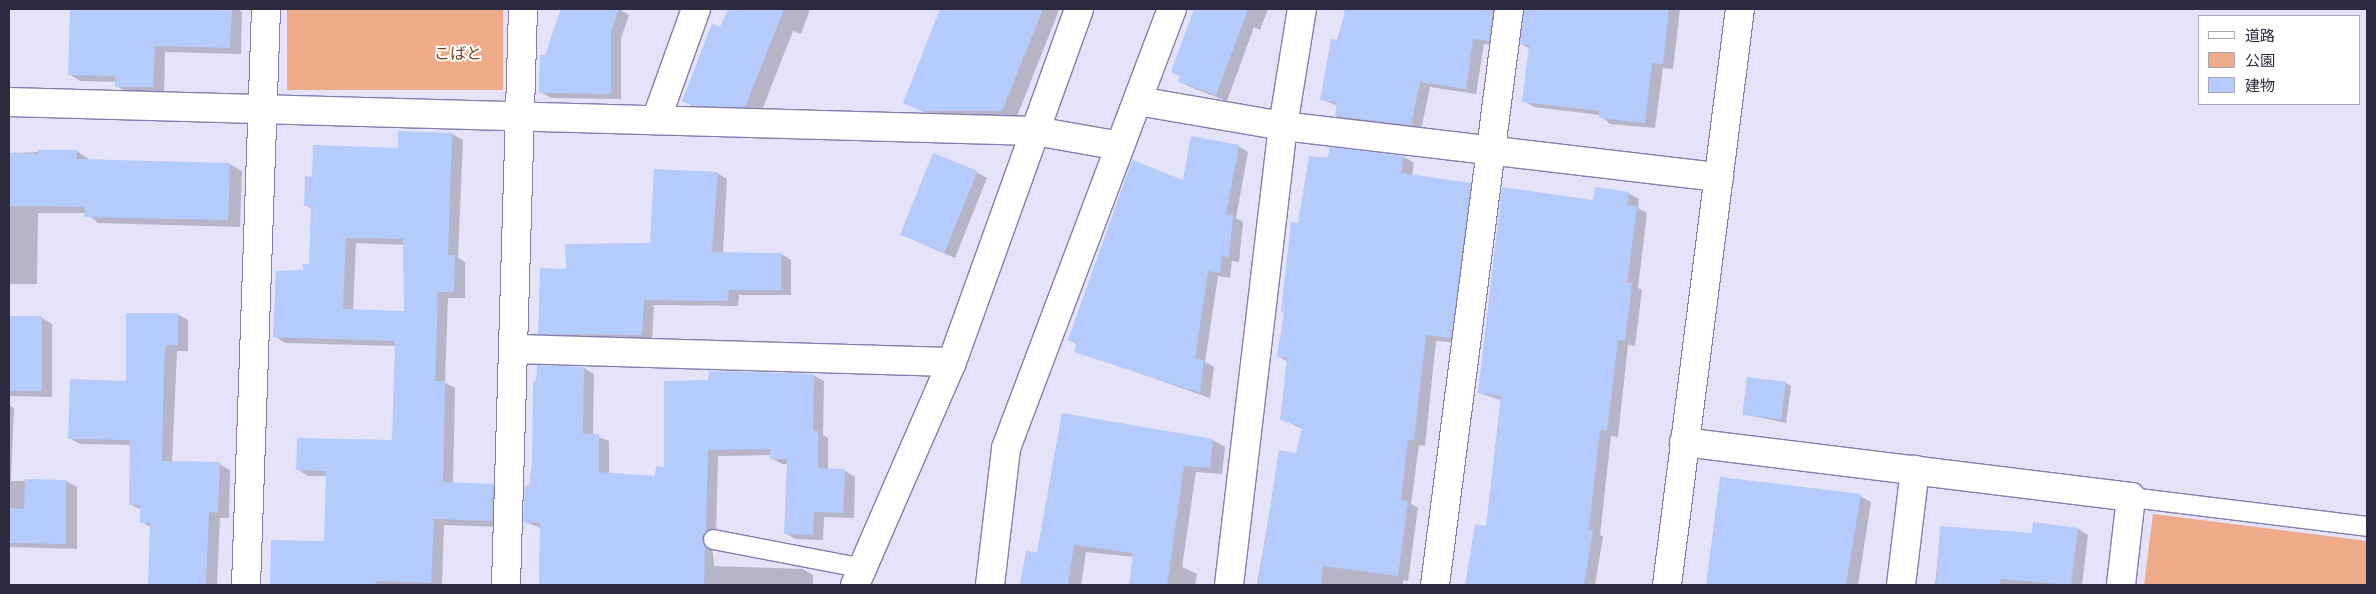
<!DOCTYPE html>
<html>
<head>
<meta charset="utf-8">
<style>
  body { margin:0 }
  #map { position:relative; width:2376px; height:594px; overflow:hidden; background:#e4e3f9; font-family:"Open Sans","Noto Sans JP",sans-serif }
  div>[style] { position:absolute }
  .green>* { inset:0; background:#efaa89; transform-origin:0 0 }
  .shadow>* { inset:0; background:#0003 }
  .building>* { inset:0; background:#b5cbfc; transform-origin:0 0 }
  .roads { filter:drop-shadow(1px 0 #827fb0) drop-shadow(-1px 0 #827fb0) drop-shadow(0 1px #827fb0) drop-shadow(0 -1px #827fb0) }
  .service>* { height:19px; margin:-9.5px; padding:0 9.5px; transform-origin:9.5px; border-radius:9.5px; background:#fff }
  .minor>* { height:28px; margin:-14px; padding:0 14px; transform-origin:14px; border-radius:14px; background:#fff }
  span { translate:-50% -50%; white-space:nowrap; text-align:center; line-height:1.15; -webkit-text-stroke:4px #fff; paint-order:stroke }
  .park-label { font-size:16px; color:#803d18 }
  .frame { position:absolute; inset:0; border:10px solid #2b2a3e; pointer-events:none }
  .legend { position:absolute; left:2198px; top:15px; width:162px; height:90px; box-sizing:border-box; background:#fff; border:1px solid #aaaab2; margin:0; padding:6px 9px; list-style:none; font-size:15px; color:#2b2a3e }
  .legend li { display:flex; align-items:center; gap:10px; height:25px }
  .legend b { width:25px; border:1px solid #aaaab2 }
</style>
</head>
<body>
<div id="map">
  <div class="green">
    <i style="left:287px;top:9px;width:216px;height:81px"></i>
    <i style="clip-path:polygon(2153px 514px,2367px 541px,2367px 585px,2144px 585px)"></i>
  </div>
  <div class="shadow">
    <i style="clip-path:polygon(71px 9px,237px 9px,242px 12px,241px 54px,165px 52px,164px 93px,127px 92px,116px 86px,116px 82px,80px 81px,69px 74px)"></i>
    <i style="clip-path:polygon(562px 9px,619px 9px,629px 15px,621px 38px,621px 99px,551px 98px,540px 92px,546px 56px)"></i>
    <i style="clip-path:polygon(729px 9px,810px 9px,801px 34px,793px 31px,760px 115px,698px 109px,684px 101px)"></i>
    <i style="clip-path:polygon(942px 9px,1059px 10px,1016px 119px,937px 118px,905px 103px)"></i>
    <i style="clip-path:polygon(1198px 9px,1268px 9px,1260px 30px,1254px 27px,1227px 101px,1190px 87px,1179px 81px,1181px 77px,1172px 72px)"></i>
    <i style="clip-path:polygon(1346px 9px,1506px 9px,1500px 46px,1484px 44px,1476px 94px,1430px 87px,1421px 130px,1347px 122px,1336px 116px,1338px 106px,1321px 99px)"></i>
    <i style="clip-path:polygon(1524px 9px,1680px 9px,1673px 69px,1663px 68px,1655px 128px,1610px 124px,1600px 115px,1534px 107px,1524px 101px,1530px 49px,1522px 44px)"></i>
    <i style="clip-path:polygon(evenodd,399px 132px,452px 134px,463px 140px,458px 258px,465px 262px,465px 298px,448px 298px,445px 383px,455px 388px,453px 484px,493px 485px,504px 492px,503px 527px,444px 525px,442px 585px,272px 585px,272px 541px,326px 542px,328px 476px,308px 476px,297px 469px,393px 442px,396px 346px,285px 343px,275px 336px,304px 271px,310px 265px,312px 209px,305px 205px,313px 178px,399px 150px,399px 132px,356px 243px,405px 245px,405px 312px,353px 310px,356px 243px)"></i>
    <i style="clip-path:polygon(1238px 146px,1248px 152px,1236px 218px,1243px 222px,1239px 262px,1232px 261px,1230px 278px,1218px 276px,1205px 362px,1214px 367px,1210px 398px,1076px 351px,1078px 345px,1069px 340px,1184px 182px)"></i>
    <i style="clip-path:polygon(1331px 149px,1404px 157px,1414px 163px,1412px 175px,1470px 184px,1481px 190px,1461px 343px,1436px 341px,1425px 446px,1419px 445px,1411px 504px,1418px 508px,1408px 581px,1403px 580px,1403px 585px,1257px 585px,1280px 452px,1297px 454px,1303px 429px,1281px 419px,1288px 362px,1278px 356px,1299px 224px)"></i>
    <i style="clip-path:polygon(77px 151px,90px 160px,230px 164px,242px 171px,240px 227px,98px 223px,86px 213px,38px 213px,37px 284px,9px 284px,9px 153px)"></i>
    <i style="clip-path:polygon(976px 172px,987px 178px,955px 258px,902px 235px)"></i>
    <i style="clip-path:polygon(717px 173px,727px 179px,723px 253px,781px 254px,791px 260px,791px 295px,739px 295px,738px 306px,654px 305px,652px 340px,550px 339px,539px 333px,567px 270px,651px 244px)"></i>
    <i style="clip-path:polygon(1503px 189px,1594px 201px,1628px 193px,1639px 199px,1638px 208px,1647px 213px,1638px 288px,1642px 290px,1635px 346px,1628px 345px,1618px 437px,1611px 436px,1600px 535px,1603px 537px,1595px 585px,1466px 585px,1476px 525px,1487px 527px,1501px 400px,1479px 393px)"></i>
    <i style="clip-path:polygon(177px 314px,188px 320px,188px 351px,177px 351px,172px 463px,219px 464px,230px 470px,229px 518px,220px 518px,217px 585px,149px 585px,151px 527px,141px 522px,141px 510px,130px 504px,131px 445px,80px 444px,69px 438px,127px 382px)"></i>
    <i style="clip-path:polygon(9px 318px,42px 318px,52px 324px,52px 397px,9px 396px)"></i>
    <i style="clip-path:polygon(584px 368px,594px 374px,593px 435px,609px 441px,609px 474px,657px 477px,666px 468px,710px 381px,813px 375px,824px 381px,823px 435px,828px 438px,828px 470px,845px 471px,855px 477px,854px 518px,824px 517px,823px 540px,795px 539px,785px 533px,788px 464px,782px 464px,771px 458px,771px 455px,718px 456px,716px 537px,712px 544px,714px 566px,803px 569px,813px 575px,813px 585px,540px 585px,541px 528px,525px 522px,530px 487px)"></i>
    <i style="clip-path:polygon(1786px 383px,1791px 386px,1786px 423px,1743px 414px)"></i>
    <i style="clip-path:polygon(9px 405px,14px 408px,11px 481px,66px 481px,77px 487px,77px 549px,9px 547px)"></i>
    <i style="clip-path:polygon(1063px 415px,1213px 440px,1225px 447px,1222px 474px,1196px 472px,1182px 567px,1197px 574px,1195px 585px,1130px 585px,1134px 557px,1086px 552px,1081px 585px,1021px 585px,1027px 552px,1038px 554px)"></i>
    <i style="clip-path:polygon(1721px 479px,1860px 496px,1871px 502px,1858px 585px,1707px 585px)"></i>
    <i style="clip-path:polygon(1941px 527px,2033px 534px,2078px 529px,2088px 535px,2082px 585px,1935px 585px)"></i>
  </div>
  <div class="building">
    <i style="clip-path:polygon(70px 9px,232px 9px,230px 48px,155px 46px,153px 87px,115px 87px,115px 76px,68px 75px)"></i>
    <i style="clip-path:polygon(561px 9px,619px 9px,611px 32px,611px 94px,539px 93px,540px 55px,545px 55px)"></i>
    <i style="clip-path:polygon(728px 9px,784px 9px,745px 107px,694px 106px,682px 101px,712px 24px,721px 27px)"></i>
    <i style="clip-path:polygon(940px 9px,1043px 9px,1002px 111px,922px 111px,903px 103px)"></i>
    <i style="clip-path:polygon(1194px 9px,1248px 9px,1216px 95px,1178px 82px,1180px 76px,1171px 72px)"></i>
    <i style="clip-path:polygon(1345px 9px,1493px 9px,1489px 41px,1473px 39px,1466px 89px,1420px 82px,1411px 125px,1335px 116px,1337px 103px,1320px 100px,1331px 39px,1339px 40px)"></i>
    <i style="clip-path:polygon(1524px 9px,1669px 9px,1663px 64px,1652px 63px,1645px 123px,1599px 118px,1599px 111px,1522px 102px,1529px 45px,1520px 44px)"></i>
    <i style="clip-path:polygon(evenodd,398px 131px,452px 133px,448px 255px,455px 255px,454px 292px,438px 292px,435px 381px,445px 381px,443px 482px,493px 484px,492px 521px,434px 519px,431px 583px,377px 581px,376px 585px,270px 585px,271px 540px,324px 541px,326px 471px,296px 470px,297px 438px,392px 440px,395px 341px,273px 337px,276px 271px,303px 270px,303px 264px,309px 264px,311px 206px,304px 206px,305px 176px,312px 177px,313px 145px,398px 148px,398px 131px,346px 238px,403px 239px,404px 311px,343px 309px,346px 238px)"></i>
    <i style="clip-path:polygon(1191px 136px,1239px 145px,1226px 214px,1233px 215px,1229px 257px,1222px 256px,1220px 273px,1208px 271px,1195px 359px,1204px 360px,1200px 393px,1074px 352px,1077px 343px,1068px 340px,1132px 160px,1183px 180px)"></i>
    <i style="clip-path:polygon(1330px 147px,1404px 156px,1401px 173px,1471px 183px,1451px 338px,1426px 335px,1414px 440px,1408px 440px,1401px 500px,1408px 501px,1398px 576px,1323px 566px,1321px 585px,1258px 585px,1279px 450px,1296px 453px,1302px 427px,1280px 420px,1287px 358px,1277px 357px,1284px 313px,1281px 312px,1291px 222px,1298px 223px,1309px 156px,1328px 158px)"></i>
    <i style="clip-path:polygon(38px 150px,77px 150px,77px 159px,230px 163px,228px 220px,84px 217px,85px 207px,9px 206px,9px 153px,38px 154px)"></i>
    <i style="left:933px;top:153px;width:48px;height:88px;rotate:22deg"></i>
    <i style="clip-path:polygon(654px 169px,718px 172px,712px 252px,781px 253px,781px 290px,729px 290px,728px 301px,644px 300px,642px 335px,538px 334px,540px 268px,566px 269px,565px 244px,650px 243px)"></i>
    <i style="clip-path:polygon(1502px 187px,1593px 200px,1595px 187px,1629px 192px,1627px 205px,1637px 206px,1627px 283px,1632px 283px,1625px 341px,1618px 340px,1607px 431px,1600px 430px,1589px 529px,1593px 529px,1584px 585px,1465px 585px,1475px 524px,1486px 526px,1501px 396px,1478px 393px)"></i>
    <i style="clip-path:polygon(126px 313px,178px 313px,178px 345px,166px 345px,164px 362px,162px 461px,220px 462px,218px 513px,209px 512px,206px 585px,148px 585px,150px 523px,140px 523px,140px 505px,129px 505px,130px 440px,68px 439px,70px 379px,126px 381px)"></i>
    <i style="left:9px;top:316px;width:33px;height:75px"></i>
    <i style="clip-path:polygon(537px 365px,584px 367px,583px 434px,599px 434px,599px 472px,655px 476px,656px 466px,664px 467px,664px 381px,708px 380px,709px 371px,814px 374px,813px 431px,818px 431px,818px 468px,845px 469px,843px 513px,814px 512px,813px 535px,784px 534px,787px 459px,770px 459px,770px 449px,708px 450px,706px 531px,702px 537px,705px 547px,704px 585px,539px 585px,540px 523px,523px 522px,525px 485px,529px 486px,532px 462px,533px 381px,536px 381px)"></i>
    <i style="left:1747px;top:377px;width:39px;height:38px;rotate:7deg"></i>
    <i style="clip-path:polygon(1062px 413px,1213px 439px,1210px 468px,1184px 466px,1167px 585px,1129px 585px,1133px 553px,1074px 545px,1068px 585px,1020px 585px,1026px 551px,1037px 552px)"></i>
    <i style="clip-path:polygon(1720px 477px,1861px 494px,1846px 585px,1706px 585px)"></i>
    <i style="clip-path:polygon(25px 479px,66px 480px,66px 544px,9px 543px,9px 508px,24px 509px)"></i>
    <i style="clip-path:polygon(2033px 522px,2078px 528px,2071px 585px,2001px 579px,2000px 585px,1936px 585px,1940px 526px,2032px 533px)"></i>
  </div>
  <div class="roads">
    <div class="service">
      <i style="left:2131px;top:497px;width:238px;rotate:7deg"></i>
      <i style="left:713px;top:539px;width:153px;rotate:10.9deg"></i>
    </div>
    <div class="minor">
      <i style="left:1138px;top:101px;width:147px;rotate:9.8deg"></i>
      <i style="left:1283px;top:126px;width:439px;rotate:6.7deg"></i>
      <i style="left:9px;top:102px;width:1026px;rotate:1.62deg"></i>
      <i style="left:1035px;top:131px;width:86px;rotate:10deg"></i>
      <i style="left:656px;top:120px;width:118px;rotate:-70.2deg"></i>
      <i style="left:514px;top:349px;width:438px;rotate:1.7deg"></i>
      <i style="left:1684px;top:442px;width:450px;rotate:7deg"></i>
      <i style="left:2131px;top:497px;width:89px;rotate:96.5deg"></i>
      <i style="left:246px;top:585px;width:576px;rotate:-88.01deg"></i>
      <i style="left:506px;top:585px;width:576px;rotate:-88.31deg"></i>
      <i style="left:855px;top:585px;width:243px;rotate:-66.5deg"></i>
      <i style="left:952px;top:362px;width:375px;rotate:-70.2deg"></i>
      <i style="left:990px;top:585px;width:138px;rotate:-83.3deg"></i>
      <i style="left:1006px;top:448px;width:469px;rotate:-69.3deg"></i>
      <i style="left:1229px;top:585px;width:462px;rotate:-83.3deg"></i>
      <i style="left:1283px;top:126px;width:119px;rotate:-80.8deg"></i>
      <i style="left:1435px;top:585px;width:581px;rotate:-82.68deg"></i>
      <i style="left:1667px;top:585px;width:581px;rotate:-82.78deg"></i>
      <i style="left:1901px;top:585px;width:116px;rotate:-83.1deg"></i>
    </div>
  </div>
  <div class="park-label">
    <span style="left:458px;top:53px">こばと</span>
  </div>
  <div class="frame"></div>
  <ul class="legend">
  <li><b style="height:6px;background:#fff"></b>道路</li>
  <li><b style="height:14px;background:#efaa89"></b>公園</li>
  <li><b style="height:14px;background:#b5cbfc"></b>建物</li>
  </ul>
</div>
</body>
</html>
